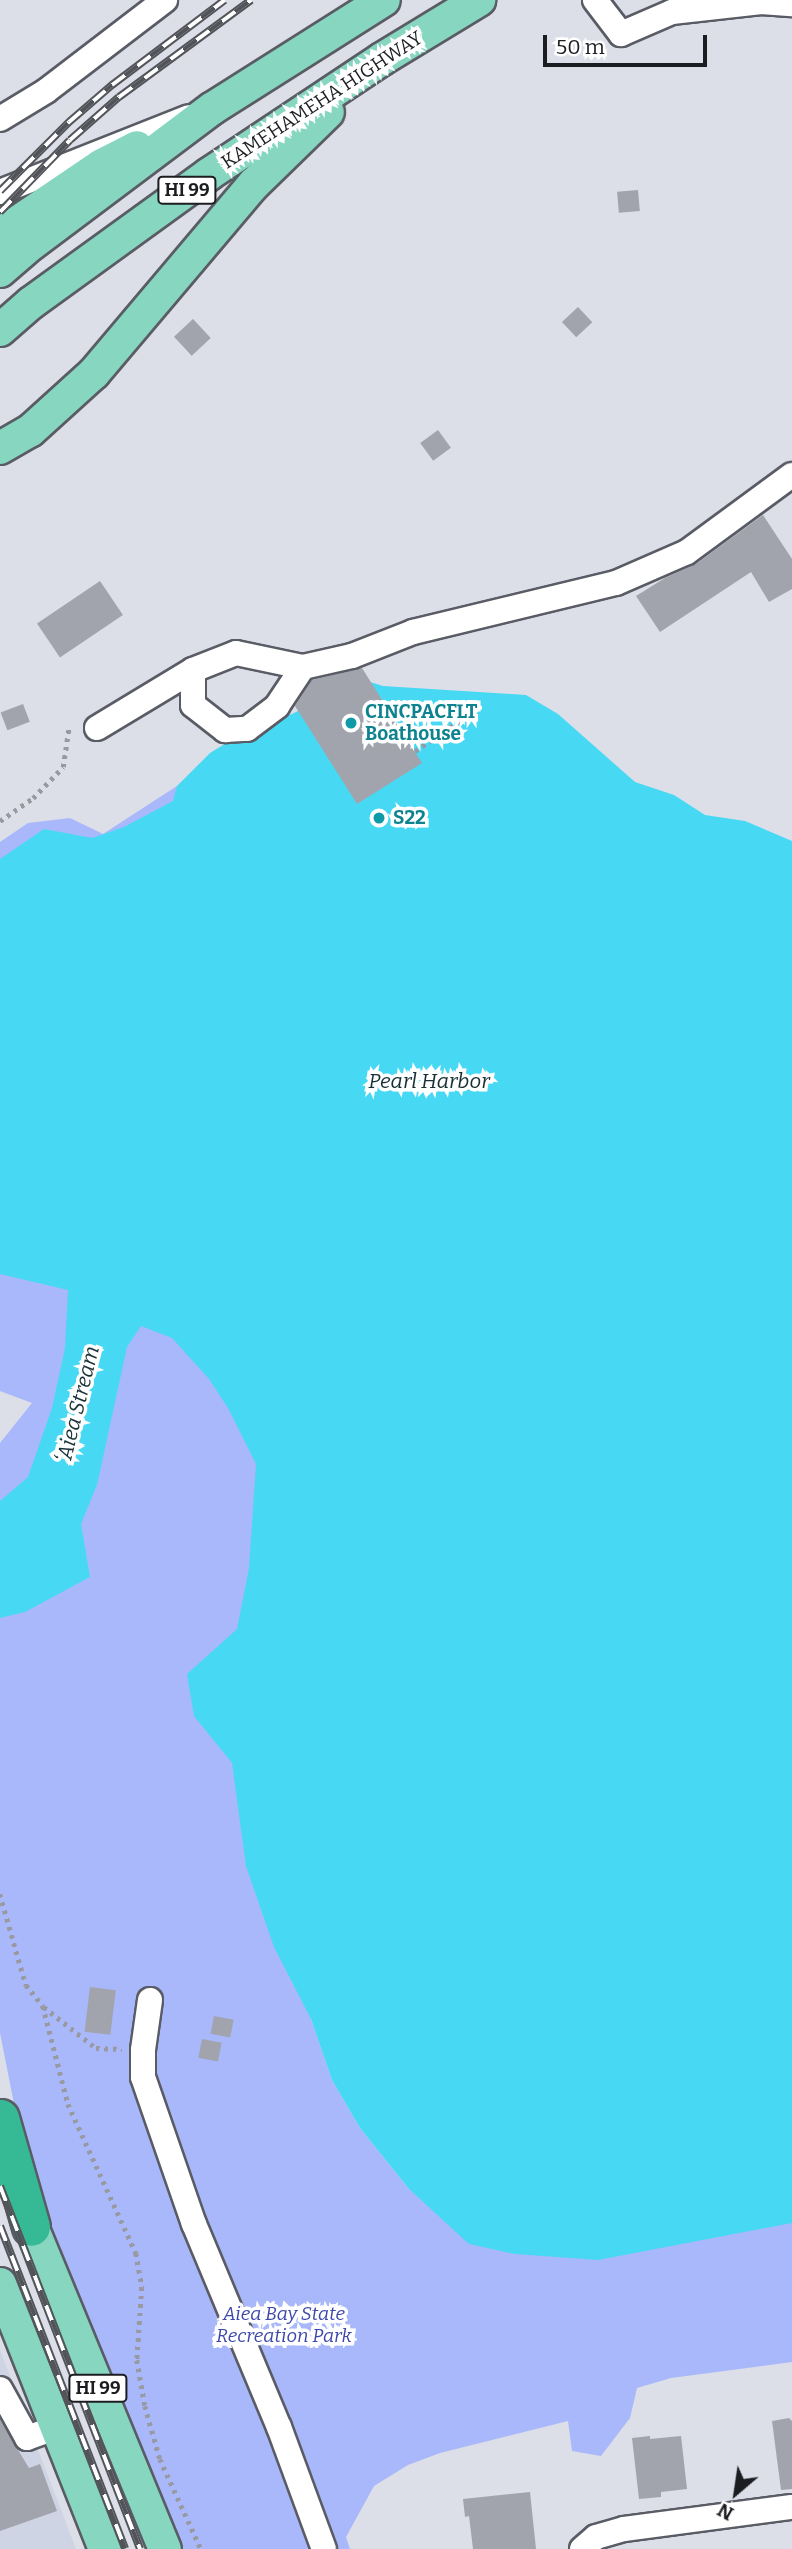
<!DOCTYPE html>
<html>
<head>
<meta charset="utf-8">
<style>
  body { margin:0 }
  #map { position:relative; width:792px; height:2549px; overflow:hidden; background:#dcdee8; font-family:Bitter,serif }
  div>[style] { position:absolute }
  .built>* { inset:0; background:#cfd4e5 }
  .green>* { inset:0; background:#a8b8fa }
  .water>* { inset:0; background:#47d9f4 }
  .building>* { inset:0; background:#a1a4ad; transform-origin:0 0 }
  .path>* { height:4.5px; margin-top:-2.25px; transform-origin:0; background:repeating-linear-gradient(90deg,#9899a1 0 3.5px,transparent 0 8.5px) }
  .roads { filter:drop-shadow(2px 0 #5a5c65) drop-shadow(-2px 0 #5a5c65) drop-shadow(0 2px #5a5c65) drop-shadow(0 -2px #5a5c65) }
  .minor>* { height:24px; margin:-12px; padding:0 12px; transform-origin:12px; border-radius:12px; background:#fff }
  .major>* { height:32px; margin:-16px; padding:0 16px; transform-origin:16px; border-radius:16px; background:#86d6c0 }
  .highway>* { height:37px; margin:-18.5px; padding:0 18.5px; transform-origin:18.5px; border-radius:18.5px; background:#36ba96 }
  .rail>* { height:8px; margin-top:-4px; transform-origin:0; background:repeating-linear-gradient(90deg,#fff 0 16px,#525459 0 32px); box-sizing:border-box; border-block:2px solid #525459 }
  .dots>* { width:19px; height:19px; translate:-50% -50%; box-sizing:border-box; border:4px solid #fff; border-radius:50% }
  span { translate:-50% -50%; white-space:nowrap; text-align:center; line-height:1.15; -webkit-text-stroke:7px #fff; paint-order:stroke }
  .shield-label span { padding:2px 5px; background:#fff; border:2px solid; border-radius:5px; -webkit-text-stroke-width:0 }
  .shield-label { font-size:18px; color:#1c1d21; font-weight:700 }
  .street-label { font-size:19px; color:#1c1d21 }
  .culture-label { font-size:19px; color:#0d838f; font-weight:700 }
  .left { translate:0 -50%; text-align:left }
  .park-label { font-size:19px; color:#3d48aa; font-style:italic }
  .water-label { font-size:21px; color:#183035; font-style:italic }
  .north { position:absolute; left:701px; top:2458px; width:70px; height:70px; -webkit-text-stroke:5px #fff; paint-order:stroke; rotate:209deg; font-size:19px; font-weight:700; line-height:28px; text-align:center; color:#1c1d21 }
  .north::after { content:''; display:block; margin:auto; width:24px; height:32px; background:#1c1d21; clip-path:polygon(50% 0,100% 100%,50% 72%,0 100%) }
  .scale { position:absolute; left:543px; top:35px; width:164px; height:32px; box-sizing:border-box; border:4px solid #1c1d21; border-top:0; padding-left:9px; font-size:21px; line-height:24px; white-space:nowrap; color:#1c1d21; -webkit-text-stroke:5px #fff; paint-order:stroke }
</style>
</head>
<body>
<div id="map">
  <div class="built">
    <i style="clip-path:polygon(0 2350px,76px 2549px,0 2549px)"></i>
  </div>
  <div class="green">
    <i style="clip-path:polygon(177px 786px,195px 789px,0 914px,0 842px,28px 823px,70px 818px,103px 834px)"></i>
    <i style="clip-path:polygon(73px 1254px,74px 1393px,0 1537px,0 1443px,32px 1403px,0 1391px,0 1257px)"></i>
    <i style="clip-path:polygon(145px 1292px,263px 1446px,266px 1805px,311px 2019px,332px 2080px,360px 2128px,409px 2189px,433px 2210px,792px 2194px,792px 2362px,671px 2378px,637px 2388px,630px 2418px,601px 2456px,572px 2451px,568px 2421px,440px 2453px,408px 2465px,374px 2486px,346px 2537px,350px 2549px,181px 2549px,123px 2425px,67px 2280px,23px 2149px,0 2033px,0 1603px,127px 1347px)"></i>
  </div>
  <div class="water">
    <i style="clip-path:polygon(360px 679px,383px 686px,526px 695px,558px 714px,635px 782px,674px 795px,705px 815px,745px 821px,792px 841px,792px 2223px,598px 2260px,515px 2254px,469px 2244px,409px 2189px,360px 2128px,332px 2080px,311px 2019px,274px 1947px,246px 1866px,232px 1763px,194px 1716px,187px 1674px,237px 1629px,249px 1568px,256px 1464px,228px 1408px,209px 1379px,172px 1338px,141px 1326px,127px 1347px,97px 1485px,81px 1524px,90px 1577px,25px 1612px,0 1618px,0 1501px,28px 1477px,52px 1408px,65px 1348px,68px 1290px,0 1274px,0 859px,44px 829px,92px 838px,124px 827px,173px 801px,177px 786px,210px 753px,228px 742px,294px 713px)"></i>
  </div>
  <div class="building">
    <i style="left:638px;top:190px;width:21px;height:21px;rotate:85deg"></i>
    <i style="left:578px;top:307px;width:21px;height:22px;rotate:47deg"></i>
    <i style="left:193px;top:319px;width:26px;height:26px;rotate:47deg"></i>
    <i style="left:438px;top:430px;width:22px;height:22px;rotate:54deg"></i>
    <i style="clip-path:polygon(763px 515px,792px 559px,792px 589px,769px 602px,751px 572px,660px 632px,636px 596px,665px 578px,696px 564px)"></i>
    <i style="left:100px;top:581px;width:41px;height:76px;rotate:56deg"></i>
    <i style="clip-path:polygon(362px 668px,422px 763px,357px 804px,295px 706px,312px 680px)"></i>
    <i style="left:23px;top:704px;width:19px;height:24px;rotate:69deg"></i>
    <i style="left:90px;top:1987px;width:26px;height:45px;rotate:7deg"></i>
    <i style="left:214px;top:2016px;width:20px;height:18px;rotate:11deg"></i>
    <i style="left:202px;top:2039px;width:20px;height:19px;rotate:11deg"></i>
    <i style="clip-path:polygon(789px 2418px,792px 2421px,792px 2489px,781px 2490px,772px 2421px)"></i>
    <i style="clip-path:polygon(0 2420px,29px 2468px,40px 2464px,57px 2511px,0 2531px)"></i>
    <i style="clip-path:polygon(650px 2436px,650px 2439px,681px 2436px,687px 2489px,661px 2492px,661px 2497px,639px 2499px,632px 2438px)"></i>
    <i style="clip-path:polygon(530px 2492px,536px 2549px,473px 2549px,469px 2516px,465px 2517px,463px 2499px)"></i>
  </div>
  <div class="path">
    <i style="left:415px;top:751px;width:71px;rotate:-34.1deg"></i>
    <i style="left:0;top:821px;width:40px;rotate:-34.9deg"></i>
    <i style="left:33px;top:798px;width:43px;rotate:-45.9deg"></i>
    <i style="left:63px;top:767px;width:40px;rotate:-81.5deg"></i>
    <i style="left:0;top:1894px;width:95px;rotate:74.1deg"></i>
    <i style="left:26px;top:1985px;width:27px;rotate:51deg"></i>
    <i style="left:43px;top:2006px;width:101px;rotate:75.7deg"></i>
    <i style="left:68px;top:2104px;width:164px;rotate:65.5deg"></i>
    <i style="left:136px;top:2253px;width:35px;rotate:80deg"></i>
    <i style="left:142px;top:2287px;width:73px;rotate:93.9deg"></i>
    <i style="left:137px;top:2360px;width:47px;rotate:80.1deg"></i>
    <i style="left:145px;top:2406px;width:55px;rotate:74.2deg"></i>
    <i style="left:160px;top:2459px;width:99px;rotate:65.5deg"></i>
    <i style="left:44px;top:2007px;width:66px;rotate:38.3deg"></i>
    <i style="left:96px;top:2048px;width:26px;rotate:2deg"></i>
  </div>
  <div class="roads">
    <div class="minor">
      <i style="left:595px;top:0;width:43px;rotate:52.6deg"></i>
      <i style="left:621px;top:34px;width:56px;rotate:-23.3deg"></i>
      <i style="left:672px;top:12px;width:90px;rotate:-6.4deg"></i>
      <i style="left:761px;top:2px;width:31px;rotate:4deg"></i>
      <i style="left:0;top:119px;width:54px;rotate:-31.3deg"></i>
      <i style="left:46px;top:91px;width:150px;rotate:-37.4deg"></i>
      <i style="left:0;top:192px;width:203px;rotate:-21.6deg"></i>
      <i style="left:193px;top:670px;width:35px;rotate:90deg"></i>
      <i style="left:193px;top:705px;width:41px;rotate:38deg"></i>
      <i style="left:225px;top:730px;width:22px;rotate:-3deg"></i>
      <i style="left:247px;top:729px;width:38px;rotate:-37deg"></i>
      <i style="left:277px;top:706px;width:47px;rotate:-56.3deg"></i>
      <i style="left:97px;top:728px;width:112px;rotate:-31.1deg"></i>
      <i style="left:193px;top:670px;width:46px;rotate:-21.6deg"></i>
      <i style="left:236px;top:653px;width:68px;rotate:11.8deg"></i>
      <i style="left:303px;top:667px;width:50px;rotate:-12.7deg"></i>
      <i style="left:352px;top:656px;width:66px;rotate:-21.5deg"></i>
      <i style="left:413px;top:632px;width:209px;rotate:-13.6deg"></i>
      <i style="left:616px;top:583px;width:77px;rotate:-23.6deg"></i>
      <i style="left:687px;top:552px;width:130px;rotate:-36.3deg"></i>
      <i style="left:150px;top:2000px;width:50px;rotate:98deg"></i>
      <i style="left:143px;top:2050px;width:27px;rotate:90deg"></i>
      <i style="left:143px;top:2077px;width:156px;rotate:70.9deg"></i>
      <i style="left:194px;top:2224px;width:220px;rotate:67.3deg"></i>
      <i style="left:279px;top:2427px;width:130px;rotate:69.8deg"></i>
      <i style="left:0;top:2389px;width:56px;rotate:61.1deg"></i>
      <i style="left:27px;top:2438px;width:33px;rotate:-20deg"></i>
      <i style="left:582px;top:2549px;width:18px;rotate:-41deg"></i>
      <i style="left:596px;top:2537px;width:29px;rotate:-16deg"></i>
      <i style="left:624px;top:2529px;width:169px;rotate:-7.5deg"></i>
    </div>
    <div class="major">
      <i style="left:0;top:234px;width:123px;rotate:-34.1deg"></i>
      <i style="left:102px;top:165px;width:39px;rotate:-27deg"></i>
      <i style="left:0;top:271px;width:33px;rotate:-41deg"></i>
      <i style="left:25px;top:249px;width:235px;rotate:-36.9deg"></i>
      <i style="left:213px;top:108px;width:202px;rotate:-32.3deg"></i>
      <i style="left:0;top:330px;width:41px;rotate:-41.1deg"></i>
      <i style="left:31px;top:303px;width:220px;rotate:-35.9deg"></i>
      <i style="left:209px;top:174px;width:208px;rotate:-33.6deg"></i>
      <i style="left:382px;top:59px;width:114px;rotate:-31.3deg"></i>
      <i style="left:0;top:448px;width:34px;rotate:-30deg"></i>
      <i style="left:30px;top:431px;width:86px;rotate:-42.2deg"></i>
      <i style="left:94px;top:373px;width:248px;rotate:-49.8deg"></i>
      <i style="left:254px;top:184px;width:103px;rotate:-44.2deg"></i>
      <i style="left:23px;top:2205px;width:372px;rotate:67.6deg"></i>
      <i style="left:0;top:2284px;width:285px;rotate:68.4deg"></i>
    </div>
    <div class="highway">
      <i style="left:0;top:2118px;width:113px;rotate:74.1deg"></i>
    </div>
  </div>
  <div class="rail">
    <i style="left:0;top:191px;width:98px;rotate:-45deg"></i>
    <i style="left:69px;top:122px;width:57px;rotate:-40.7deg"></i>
    <i style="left:112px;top:85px;width:141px;rotate:-37deg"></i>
    <i style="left:0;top:212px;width:100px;rotate:-45.8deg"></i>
    <i style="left:70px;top:140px;width:65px;rotate:-41.3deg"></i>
    <i style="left:119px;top:97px;width:164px;rotate:-36.3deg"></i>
    <i style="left:0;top:2186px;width:389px;rotate:68.9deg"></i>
    <i style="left:0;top:2226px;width:346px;rotate:68.8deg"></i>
  </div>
  <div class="dots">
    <i style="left:351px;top:723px;background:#0f9aa8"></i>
    <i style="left:379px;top:818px;background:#0f9aa8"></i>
  </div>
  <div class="shield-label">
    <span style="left:187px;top:190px">HI 99</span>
    <span style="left:98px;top:2388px">HI 99</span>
  </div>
  <div class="street-label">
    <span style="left:322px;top:100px;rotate:-33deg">KAMEHAMEHA HIGHWAY</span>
  </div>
  <div class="culture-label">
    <span class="left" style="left:365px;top:723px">CINCPACFLT<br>Boathouse</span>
    <span class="left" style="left:393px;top:818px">S22</span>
  </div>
  <div class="park-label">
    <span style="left:284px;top:2325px">Aiea Bay State<br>Recreation Park</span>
  </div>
  <div class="water-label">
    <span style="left:429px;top:1081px">Pearl Harbor</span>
    <span style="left:78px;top:1404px;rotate:-76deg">ʻAiea Stream</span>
  </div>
  <div class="north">N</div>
  <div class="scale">50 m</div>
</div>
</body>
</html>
